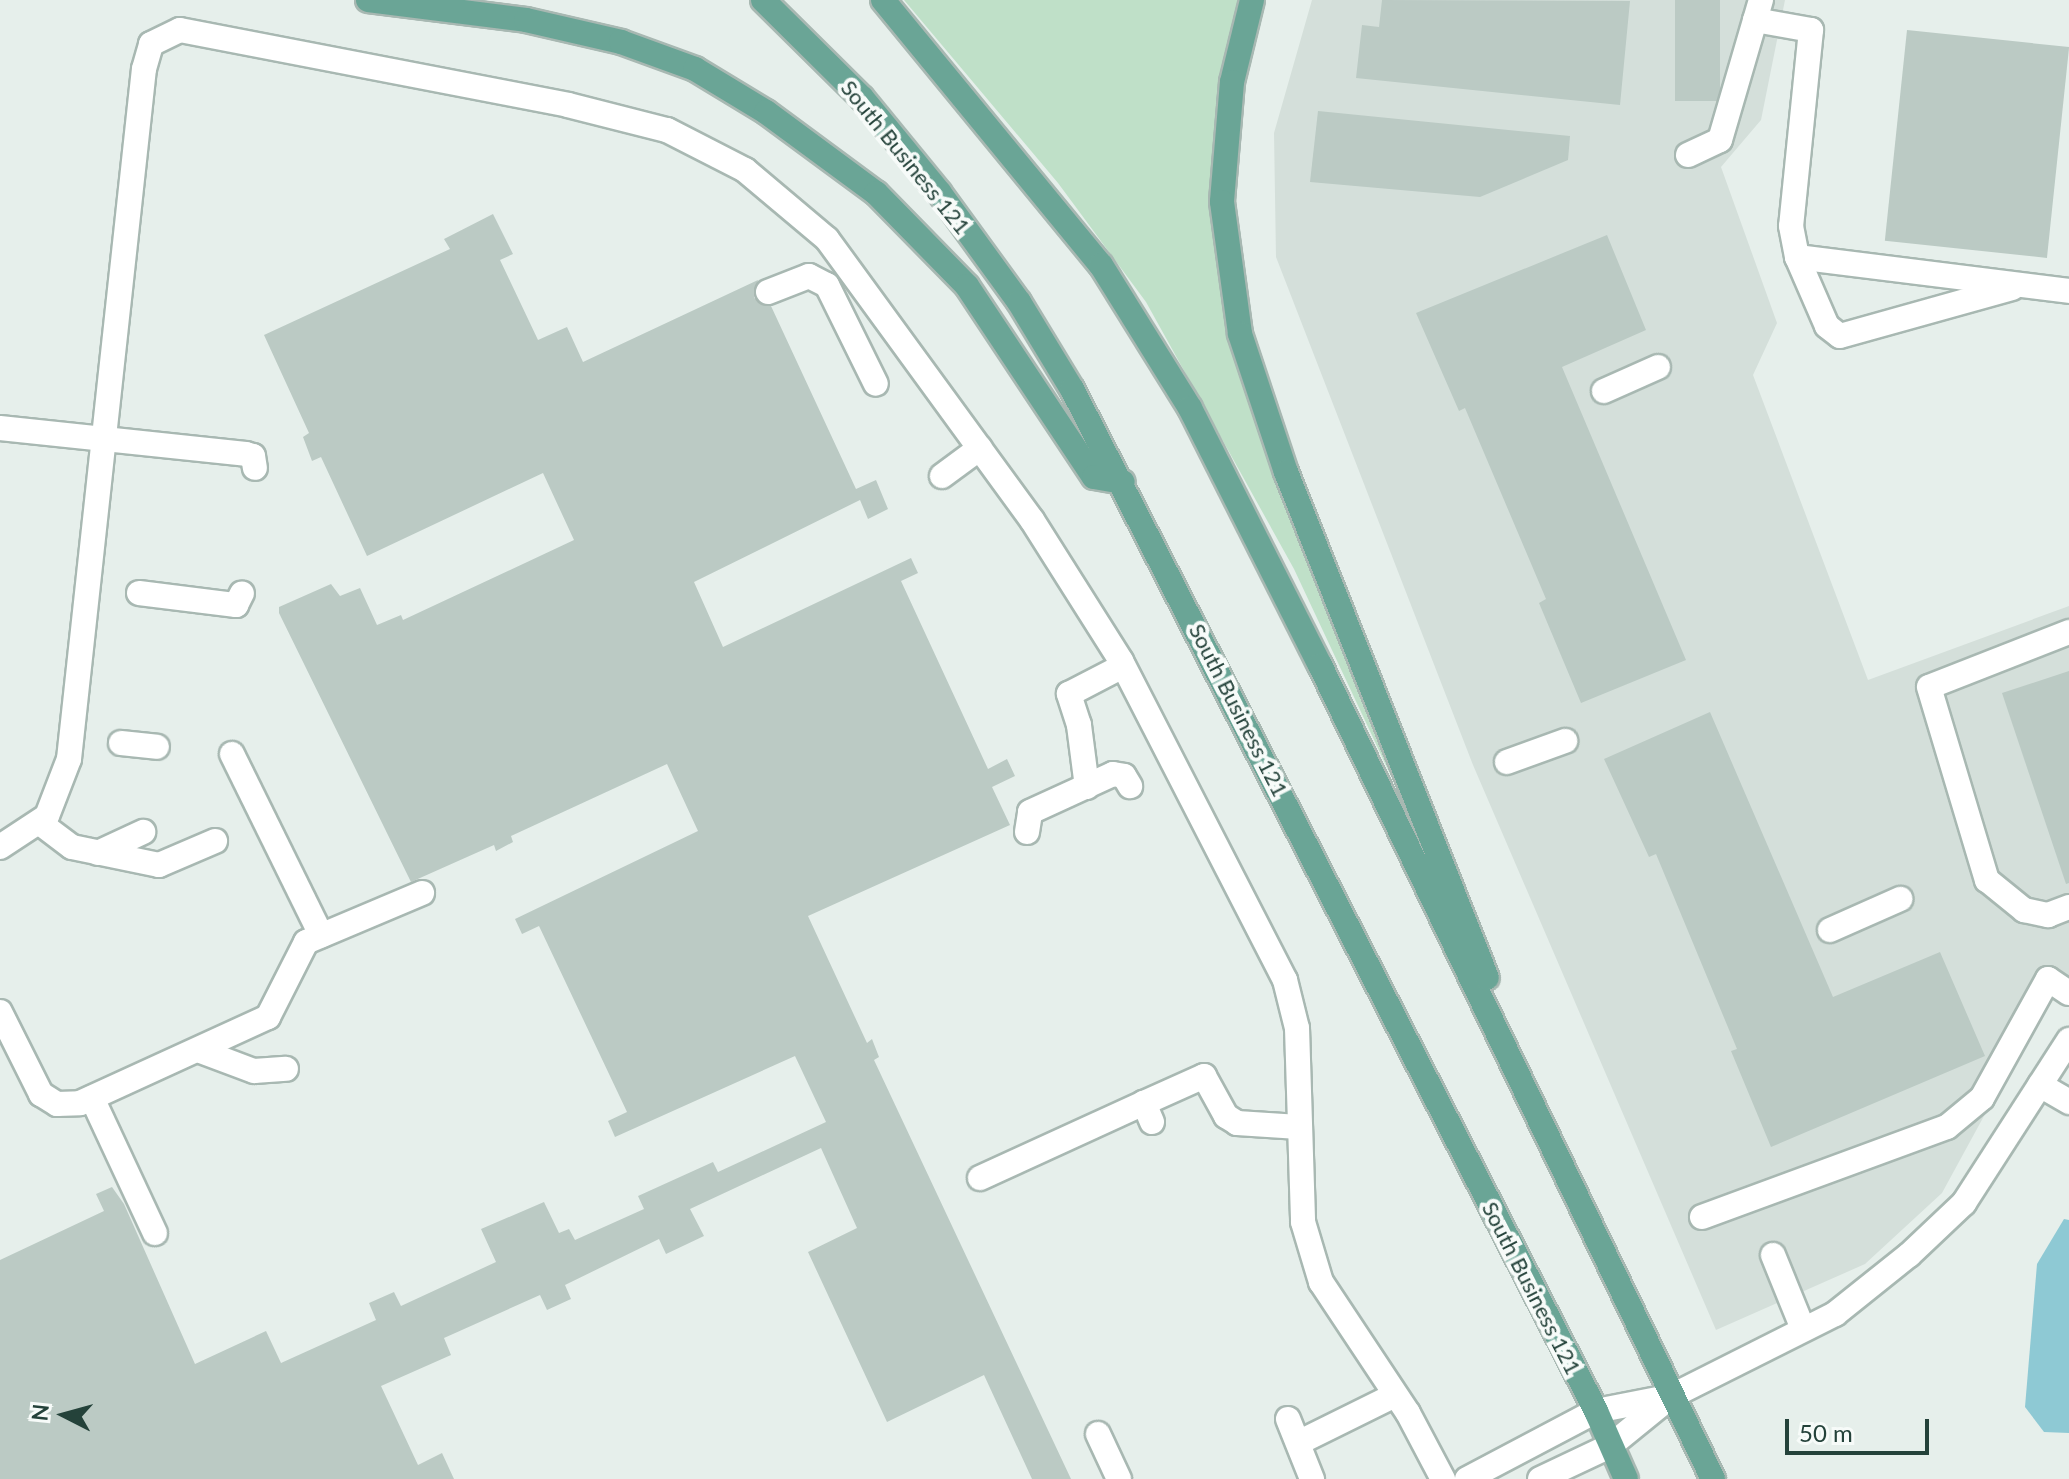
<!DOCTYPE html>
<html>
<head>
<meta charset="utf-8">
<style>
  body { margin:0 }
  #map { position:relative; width:2069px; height:1479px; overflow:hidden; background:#e6efeb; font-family:Lato,sans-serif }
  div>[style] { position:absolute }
  .built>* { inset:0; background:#d4dfda }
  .green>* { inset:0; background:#bfe0c8 }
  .water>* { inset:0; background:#8ec9d4 }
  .building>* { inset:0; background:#bbcac4; transform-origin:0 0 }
  .roads { filter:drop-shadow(2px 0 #a8b8b2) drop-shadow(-2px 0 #a8b8b2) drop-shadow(0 2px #a8b8b2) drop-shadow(0 -2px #a8b8b2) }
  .minor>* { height:24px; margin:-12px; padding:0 12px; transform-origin:12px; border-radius:12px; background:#fff }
  .major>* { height:24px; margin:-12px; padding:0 12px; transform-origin:12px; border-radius:12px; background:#6aa596 }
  span { translate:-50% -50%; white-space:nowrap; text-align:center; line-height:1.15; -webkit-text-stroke:8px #f7fbf9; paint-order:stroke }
  .street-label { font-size:22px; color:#24423a }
  .north { position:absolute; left:24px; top:1375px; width:80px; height:80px; -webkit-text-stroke:6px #f7fbf9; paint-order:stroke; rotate:276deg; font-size:22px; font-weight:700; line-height:32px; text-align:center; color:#24423a }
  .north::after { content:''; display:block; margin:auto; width:28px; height:36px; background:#24423a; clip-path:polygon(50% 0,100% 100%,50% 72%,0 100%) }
  .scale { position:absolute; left:1785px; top:1419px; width:144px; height:36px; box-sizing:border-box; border:4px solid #24423a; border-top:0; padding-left:10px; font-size:24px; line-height:28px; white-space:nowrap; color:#24423a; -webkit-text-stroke:6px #f7fbf9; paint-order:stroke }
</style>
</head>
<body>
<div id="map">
  <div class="built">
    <i style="clip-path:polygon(1312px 0,1785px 0,1761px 120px,1721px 167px,1777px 323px,1753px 375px,1868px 680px,2069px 606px,2069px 980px,2038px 1017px,1942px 1193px,1865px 1264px,1716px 1330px,1473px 765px,1276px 257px,1274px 133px)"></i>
  </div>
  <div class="green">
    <i style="clip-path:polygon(904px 0,1244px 0,1222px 261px,1401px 772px,1391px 776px,1294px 569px,1146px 302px,1058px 183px)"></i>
  </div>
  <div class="water">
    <i style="clip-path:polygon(2064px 1219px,2069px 1220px,2069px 1433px,2044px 1432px,2025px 1407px,2037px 1264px)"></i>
  </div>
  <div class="building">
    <i style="clip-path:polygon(1382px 0,1630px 1px,1620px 105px,1356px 78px,1362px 25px,1379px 27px)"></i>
    <i style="left:1675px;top:0;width:45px;height:101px"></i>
    <i style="left:1907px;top:30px;width:163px;height:212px;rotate:6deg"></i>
    <i style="clip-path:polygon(1318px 111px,1570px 136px,1568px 160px,1480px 197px,1310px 182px)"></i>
    <i style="clip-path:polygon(493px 214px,513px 254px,500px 260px,538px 340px,567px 327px,583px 362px,758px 280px,754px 298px,771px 306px,856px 489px,876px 480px,888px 509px,868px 519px,860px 500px,694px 582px,723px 647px,911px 558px,918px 573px,901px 581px,988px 769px,1007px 759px,1015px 776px,992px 787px,1010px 825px,808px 916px,867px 1043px,872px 1039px,879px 1057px,874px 1060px,1071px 1479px,1032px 1479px,984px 1375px,887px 1422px,808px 1252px,857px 1228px,821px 1148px,690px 1209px,704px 1236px,666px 1254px,659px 1239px,565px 1285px,571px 1299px,547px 1310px,540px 1295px,444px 1338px,451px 1355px,381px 1386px,418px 1465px,442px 1453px,454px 1479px,0 1479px,0 1260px,104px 1211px,96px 1194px,112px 1187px,124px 1204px,195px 1364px,266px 1331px,281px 1363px,376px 1320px,369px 1303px,394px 1292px,401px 1306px,496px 1262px,481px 1229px,544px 1202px,559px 1233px,569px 1229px,575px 1240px,644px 1209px,638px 1196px,713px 1162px,718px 1172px,826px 1122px,795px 1056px,615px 1137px,608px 1121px,627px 1112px,539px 926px,522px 934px,515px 919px,698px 831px,667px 764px,511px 836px,513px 842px,496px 851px,494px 845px,411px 882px,279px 613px,279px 607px,331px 584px,340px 596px,360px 588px,377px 625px,401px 615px,403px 620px,574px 540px,543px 473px,367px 556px,321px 457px,312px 461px,303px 437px,309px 433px,264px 335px,450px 249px,444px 239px)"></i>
    <i style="clip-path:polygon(1607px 235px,1646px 330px,1562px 367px,1686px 660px,1581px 703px,1539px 603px,1546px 599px,1465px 408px,1459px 411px,1416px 313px)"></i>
    <i style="clip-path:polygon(2069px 671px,2069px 883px,2066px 884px,2002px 693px)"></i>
    <i style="clip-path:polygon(1710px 712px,1833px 997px,1940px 952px,1985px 1056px,1771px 1147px,1731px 1051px,1737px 1049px,1656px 854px,1649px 857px,1604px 759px)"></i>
  </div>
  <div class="roads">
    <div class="minor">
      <i style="left:1755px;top:20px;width:57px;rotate:10.1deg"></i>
      <i style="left:1811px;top:30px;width:197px;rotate:95.8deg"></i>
      <i style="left:1791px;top:226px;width:32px;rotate:79deg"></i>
      <i style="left:1797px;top:257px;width:274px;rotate:7.1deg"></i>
      <i style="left:1688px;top:155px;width:35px;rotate:-25deg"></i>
      <i style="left:1720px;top:140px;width:146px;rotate:-73.7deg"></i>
      <i style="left:1797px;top:257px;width:75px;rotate:66.5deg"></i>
      <i style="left:1827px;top:326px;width:16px;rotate:38deg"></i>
      <i style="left:1840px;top:336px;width:179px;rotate:-15.6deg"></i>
      <i style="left:768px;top:292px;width:44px;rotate:-21.3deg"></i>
      <i style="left:809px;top:276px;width:20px;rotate:27deg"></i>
      <i style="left:827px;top:285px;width:110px;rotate:63.7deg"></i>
      <i style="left:1604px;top:391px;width:59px;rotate:-24deg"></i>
      <i style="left:0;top:428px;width:247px;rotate:6deg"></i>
      <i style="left:246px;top:454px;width:7px;rotate:16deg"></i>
      <i style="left:253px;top:456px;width:12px;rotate:81deg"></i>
      <i style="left:942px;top:476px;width:47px;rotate:-36.4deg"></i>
      <i style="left:139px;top:593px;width:98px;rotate:7.1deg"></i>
      <i style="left:236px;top:605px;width:13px;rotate:-63deg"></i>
      <i style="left:2069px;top:632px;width:150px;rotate:158.6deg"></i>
      <i style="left:1929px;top:687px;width:202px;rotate:73.3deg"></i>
      <i style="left:1987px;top:880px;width:48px;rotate:39deg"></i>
      <i style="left:2024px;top:910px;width:25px;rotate:12deg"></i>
      <i style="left:2048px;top:915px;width:22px;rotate:-21deg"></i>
      <i style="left:121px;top:743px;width:36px;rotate:6deg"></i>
      <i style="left:232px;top:754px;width:202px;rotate:63.8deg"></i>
      <i style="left:1507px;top:762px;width:62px;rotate:-19.9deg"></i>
      <i style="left:1087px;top:787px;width:63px;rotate:-97.4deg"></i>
      <i style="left:1079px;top:725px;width:33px;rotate:-108deg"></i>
      <i style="left:1069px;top:694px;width:61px;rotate:-27.4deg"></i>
      <i style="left:40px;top:823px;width:40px;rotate:37deg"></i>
      <i style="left:72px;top:847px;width:89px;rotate:11.7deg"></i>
      <i style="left:159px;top:865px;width:61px;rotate:-23.2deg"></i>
      <i style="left:1027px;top:832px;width:20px;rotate:-81deg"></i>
      <i style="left:1030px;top:812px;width:91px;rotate:-24.6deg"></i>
      <i style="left:1113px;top:774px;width:11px;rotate:10deg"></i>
      <i style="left:1124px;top:776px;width:12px;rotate:59deg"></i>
      <i style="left:0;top:847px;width:56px;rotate:-33.4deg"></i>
      <i style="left:47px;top:816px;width:61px;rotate:-68.9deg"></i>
      <i style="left:69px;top:759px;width:694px;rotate:-83.8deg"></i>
      <i style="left:144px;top:69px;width:26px;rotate:-74deg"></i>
      <i style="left:151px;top:44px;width:32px;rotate:-26deg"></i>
      <i style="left:180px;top:30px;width:395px;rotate:10.9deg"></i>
      <i style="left:568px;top:105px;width:102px;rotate:14.2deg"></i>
      <i style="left:667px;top:130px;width:88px;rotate:27.1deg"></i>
      <i style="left:745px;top:170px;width:107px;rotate:40.1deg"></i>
      <i style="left:827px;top:239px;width:348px;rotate:53.9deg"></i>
      <i style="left:1032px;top:520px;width:167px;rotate:57.7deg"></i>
      <i style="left:1121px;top:661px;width:359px;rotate:62.8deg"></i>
      <i style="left:1285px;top:980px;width:49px;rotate:76deg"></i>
      <i style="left:1297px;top:1028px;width:194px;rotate:88.2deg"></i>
      <i style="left:1303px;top:1222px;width:63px;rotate:73.3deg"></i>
      <i style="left:1321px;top:1282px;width:157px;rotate:56.4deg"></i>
      <i style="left:1408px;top:1413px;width:75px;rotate:62.1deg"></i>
      <i style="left:98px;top:853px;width:50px;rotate:-25deg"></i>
      <i style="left:1830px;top:930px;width:77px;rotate:-23.9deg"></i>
      <i style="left:0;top:1012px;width:92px;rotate:63.4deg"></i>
      <i style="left:41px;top:1094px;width:19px;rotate:32deg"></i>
      <i style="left:57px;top:1104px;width:23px;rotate:-2deg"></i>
      <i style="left:80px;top:1103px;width:207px;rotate:-24.6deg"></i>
      <i style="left:268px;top:1017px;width:84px;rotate:-63.1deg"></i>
      <i style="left:306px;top:942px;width:126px;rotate:-22.9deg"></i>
      <i style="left:198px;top:1050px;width:60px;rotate:20.6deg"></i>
      <i style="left:254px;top:1071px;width:32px;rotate:-4deg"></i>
      <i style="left:2040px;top:1085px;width:34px;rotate:30deg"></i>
      <i style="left:92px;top:1098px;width:149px;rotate:65deg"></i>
      <i style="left:1152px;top:1122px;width:21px;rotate:-113deg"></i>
      <i style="left:1144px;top:1103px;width:66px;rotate:-24.2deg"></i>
      <i style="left:1204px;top:1076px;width:46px;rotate:61.2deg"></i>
      <i style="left:1226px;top:1116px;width:13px;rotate:32deg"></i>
      <i style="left:1237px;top:1123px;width:62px;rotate:3.7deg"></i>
      <i style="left:980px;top:1178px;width:180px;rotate:-24.6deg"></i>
      <i style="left:1702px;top:1217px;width:261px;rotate:-20.2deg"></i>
      <i style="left:1947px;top:1127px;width:45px;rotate:-39.6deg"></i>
      <i style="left:1982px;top:1098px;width:136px;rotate:-61deg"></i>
      <i style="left:2048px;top:979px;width:25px;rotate:34deg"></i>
      <i style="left:1773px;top:1255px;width:80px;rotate:67.9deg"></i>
      <i style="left:1288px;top:1419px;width:65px;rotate:68.2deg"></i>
      <i style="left:1098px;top:1434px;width:50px;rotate:65deg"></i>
      <i style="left:1300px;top:1442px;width:106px;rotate:-26.3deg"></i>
      <i style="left:1467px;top:1479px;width:146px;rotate:-27.8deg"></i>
      <i style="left:1596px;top:1411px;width:73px;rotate:-11deg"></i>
      <i style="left:1540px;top:1479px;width:77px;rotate:-25.2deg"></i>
      <i style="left:1610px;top:1446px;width:77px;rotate:-39.2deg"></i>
      <i style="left:1670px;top:1397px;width:185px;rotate:-26.7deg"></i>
      <i style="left:1835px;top:1314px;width:95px;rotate:-38.6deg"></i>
      <i style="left:1909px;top:1255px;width:76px;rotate:-43.4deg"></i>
      <i style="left:1964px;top:1203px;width:194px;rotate:-57.2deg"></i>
    </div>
    <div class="major">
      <i style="left:368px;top:0;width:159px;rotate:7.2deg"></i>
      <i style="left:526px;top:20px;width:98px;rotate:13deg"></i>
      <i style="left:621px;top:42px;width:79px;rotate:20deg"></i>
      <i style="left:695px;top:69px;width:83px;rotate:31.2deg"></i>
      <i style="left:766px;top:112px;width:137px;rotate:36.4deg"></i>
      <i style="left:876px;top:193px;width:130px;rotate:45.6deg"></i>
      <i style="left:967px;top:286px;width:229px;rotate:56.4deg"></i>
      <i style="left:1094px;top:477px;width:29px;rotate:10deg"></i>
      <i style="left:763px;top:0;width:139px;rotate:44.7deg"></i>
      <i style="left:862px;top:98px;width:122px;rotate:50.7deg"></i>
      <i style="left:939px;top:192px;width:136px;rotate:54deg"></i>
      <i style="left:1019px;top:302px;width:102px;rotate:58.7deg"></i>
      <i style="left:1072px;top:389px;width:1149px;rotate:62.85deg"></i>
      <i style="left:1596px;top:1411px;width:74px;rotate:66.2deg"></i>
      <i style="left:883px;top:0;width:343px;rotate:50.6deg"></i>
      <i style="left:1101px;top:265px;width:168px;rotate:58.1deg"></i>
      <i style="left:1190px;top:408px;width:288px;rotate:63.2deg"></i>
      <i style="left:1320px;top:665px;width:904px;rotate:64.23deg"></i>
      <i style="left:1252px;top:0;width:84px;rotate:103.7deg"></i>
      <i style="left:1232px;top:82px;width:120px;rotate:94.8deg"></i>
      <i style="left:1222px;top:202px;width:133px;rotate:82.2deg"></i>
      <i style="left:1240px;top:334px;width:145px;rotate:71.6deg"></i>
      <i style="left:1286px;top:472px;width:544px;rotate:68.34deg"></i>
    </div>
  </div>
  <div class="street-label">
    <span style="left:906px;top:157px;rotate:51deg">South Business 121</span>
    <span style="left:1239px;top:710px;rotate:63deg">South Business 121</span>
    <span style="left:1532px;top:1288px;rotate:63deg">South Business 121</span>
  </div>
  <div class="north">N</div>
  <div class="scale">50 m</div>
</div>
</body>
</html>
